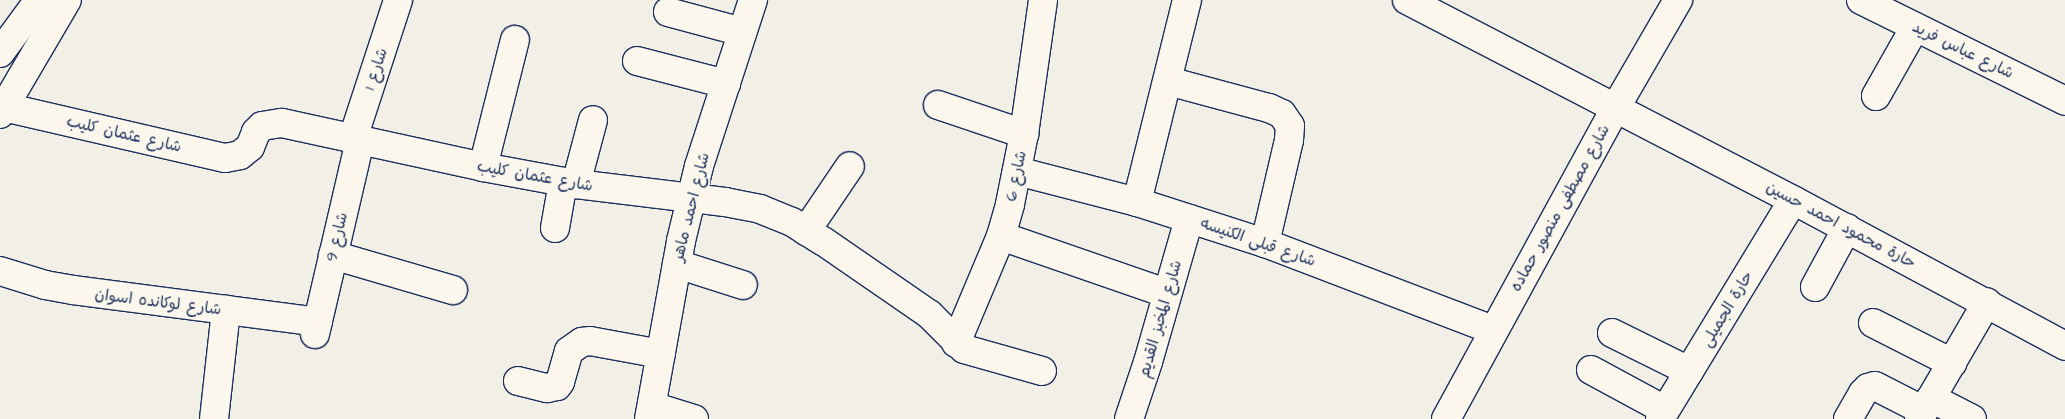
<!DOCTYPE html>
<html>
<head>
<meta charset="utf-8">
<style>
  body { margin:0 }
  #map { position:relative; width:2065px; height:419px; overflow:hidden; background:#f2efe6; font-family:"Architects Daughter","Playpen Sans Arabic",sans-serif }
  div>[style] { position:absolute }
  .roads { filter:drop-shadow(1px 0 #1b2f5e) drop-shadow(-1px 0 #1b2f5e) drop-shadow(0 1px #1b2f5e) drop-shadow(0 -1px #1b2f5e) }
  .minor>* { height:28px; margin:-14px; padding:0 14px; transform-origin:14px; border-radius:14px; background:#fbf7ec }
  .major>* { height:28px; margin:-14px; padding:0 14px; transform-origin:14px; border-radius:14px; background:#fbf7ec }
  span { translate:-50% -50%; white-space:nowrap; text-align:center; line-height:1.15; -webkit-text-stroke:4px #fbf7ec; paint-order:stroke }
  .street-label { font-size:16px; color:#1b2f5e }
</style>
</head>
<body>
<div id="map">
  <div class="roads">
    <div class="minor">
      <i style="left:1407px;top:0;width:435px;rotate:27.4deg"></i>
      <i style="left:1793px;top:200px;width:309px;rotate:28.2deg"></i>
      <i style="left:1861px;top:0;width:228px;rotate:26.3deg"></i>
      <i style="left:668px;top:12px;width:77px;rotate:15.1deg"></i>
      <i style="left:637px;top:61px;width:92px;rotate:14.5deg"></i>
      <i style="left:1168px;top:81px;width:105px;rotate:15deg"></i>
      <i style="left:1269px;top:108px;width:14px;rotate:25deg"></i>
      <i style="left:1282px;top:114px;width:14px;rotate:56deg"></i>
      <i style="left:1290px;top:126px;width:14px;rotate:94deg"></i>
      <i style="left:1289px;top:140px;width:106px;rotate:103.1deg"></i>
      <i style="left:1876px;top:96px;width:79px;rotate:-60.5deg"></i>
      <i style="left:938px;top:105px;width:91px;rotate:18.6deg"></i>
      <i style="left:4px;top:107px;width:227px;rotate:13deg"></i>
      <i style="left:225px;top:158px;width:15px;rotate:-11deg"></i>
      <i style="left:240px;top:155px;width:13px;rotate:-39deg"></i>
      <i style="left:250px;top:147px;width:16px;rotate:-68deg"></i>
      <i style="left:256px;top:132px;width:8px;rotate:-45deg"></i>
      <i style="left:262px;top:126px;width:20px;rotate:-9deg"></i>
      <i style="left:282px;top:123px;width:206px;rotate:12.3deg"></i>
      <i style="left:483px;top:167px;width:95px;rotate:10.4deg"></i>
      <i style="left:576px;top:184px;width:150px;rotate:6.9deg"></i>
      <i style="left:725px;top:202px;width:36px;rotate:11deg"></i>
      <i style="left:760px;top:209px;width:35px;rotate:22deg"></i>
      <i style="left:792px;top:222px;width:36px;rotate:32deg"></i>
      <i style="left:823px;top:241px;width:129px;rotate:34.6deg"></i>
      <i style="left:929px;top:314px;width:49px;rotate:45deg"></i>
      <i style="left:964px;top:349px;width:81px;rotate:15.8deg"></i>
      <i style="left:0;top:114px;width:132px;rotate:-59.6deg"></i>
      <i style="left:353px;top:138px;width:145px;rotate:-71.9deg"></i>
      <i style="left:483px;top:167px;width:131px;rotate:-75.9deg"></i>
      <i style="left:1017px;top:171px;width:124px;rotate:14.5deg"></i>
      <i style="left:1137px;top:202px;width:134px;rotate:17.8deg"></i>
      <i style="left:1265px;top:243px;width:244px;rotate:20.9deg"></i>
      <i style="left:576px;top:184px;width:66px;rotate:-75.1deg"></i>
      <i style="left:1137px;top:202px;width:208px;rotate:-76.1deg"></i>
      <i style="left:555px;top:228px;width:47px;rotate:-80.1deg"></i>
      <i style="left:806px;top:231px;width:78px;rotate:-55.9deg"></i>
      <i style="left:1001px;top:236px;width:175px;rotate:19.1deg"></i>
      <i style="left:333px;top:255px;width:125px;rotate:16.3deg"></i>
      <i style="left:677px;top:264px;width:69px;rotate:17.7deg"></i>
      <i style="left:0;top:271px;width:47px;rotate:17.3deg"></i>
      <i style="left:45px;top:285px;width:28px;rotate:10deg"></i>
      <i style="left:73px;top:290px;width:247px;rotate:7.4deg"></i>
      <i style="left:1815px;top:287px;width:67px;rotate:-61.5deg"></i>
      <i style="left:1873px;top:323px;width:89px;rotate:26.9deg"></i>
      <i style="left:1612px;top:333px;width:86px;rotate:26.3deg"></i>
      <i style="left:315px;top:334px;width:199px;rotate:-76.9deg"></i>
      <i style="left:956px;top:343px;width:116px;rotate:-67.2deg"></i>
      <i style="left:1001px;top:236px;width:33px;rotate:-74deg"></i>
      <i style="left:1010px;top:204px;width:71px;rotate:-78.7deg"></i>
      <i style="left:1024px;top:134px;width:135px;rotate:-81.9deg"></i>
      <i style="left:1591px;top:370px;width:84px;rotate:28.4deg"></i>
      <i style="left:518px;top:381px;width:30px;rotate:14deg"></i>
      <i style="left:547px;top:388px;width:10px;rotate:-11deg"></i>
      <i style="left:557px;top:386px;width:5px;rotate:-53deg"></i>
      <i style="left:560px;top:382px;width:32px;rotate:-74deg"></i>
      <i style="left:569px;top:351px;width:16px;rotate:-35deg"></i>
      <i style="left:582px;top:342px;width:8px;rotate:-7deg"></i>
      <i style="left:590px;top:341px;width:72px;rotate:10.4deg"></i>
      <i style="left:1931px;top:398px;width:46px;rotate:27.1deg"></i>
      <i style="left:652px;top:406px;width:44px;rotate:17.2deg"></i>
      <i style="left:214px;top:419px;width:110px;rotate:-83.7deg"></i>
      <i style="left:649px;top:419px;width:181px;rotate:-79.8deg"></i>
      <i style="left:681px;top:241px;width:77px;rotate:-76.5deg"></i>
      <i style="left:699px;top:166px;width:175px;rotate:-72deg"></i>
      <i style="left:1129px;top:419px;width:60px;rotate:-71.6deg"></i>
      <i style="left:1148px;top:362px;width:149px;rotate:-74deg"></i>
      <i style="left:1446px;top:419px;width:355px;rotate:-61.4deg"></i>
      <i style="left:1616px;top:107px;width:124px;rotate:-59.9deg"></i>
      <i style="left:1660px;top:419px;width:256px;rotate:-58.7deg"></i>
      <i style="left:1848px;top:419px;width:30px;rotate:-60deg"></i>
      <i style="left:1863px;top:393px;width:7px;rotate:-45deg"></i>
      <i style="left:1868px;top:388px;width:7px;rotate:-16deg"></i>
      <i style="left:1875px;top:386px;width:55px;rotate:27deg"></i>
      <i style="left:1919px;top:419px;width:135px;rotate:-59.8deg"></i>
    </div>
    <div class="major">
      <i style="left:0;top:53px;width:66px;rotate:-53.7deg"></i>
    </div>
  </div>
  <div class="street-label">
    <span style="left:1963px;top:50px;rotate:26deg">شارع عباس فريد</span>
    <span style="left:376px;top:69px;rotate:-72deg">شارع 1</span>
    <span style="left:124px;top:134px;rotate:13deg">شارع عثمان كليب</span>
    <span style="left:535px;top:176px;rotate:10deg">شارع عثمان كليب</span>
    <span style="left:1016px;top:176px;rotate:-78deg">شارع 6</span>
    <span style="left:691px;top:207px;rotate:-76deg">شارع احمد ماهر</span>
    <span style="left:1560px;top:208px;rotate:-61deg">شارع مصطفى منصور حماده</span>
    <span style="left:1841px;top:225px;rotate:28deg">حارة محمود احمد حسين</span>
    <span style="left:337px;top:237px;rotate:-77deg">شارع 9</span>
    <span style="left:1258px;top:242px;rotate:19deg">شارع قبلى الكنيسه</span>
    <span style="left:158px;top:302px;rotate:7deg">شارع لوكانده اسوان</span>
    <span style="left:1727px;top:309px;rotate:-59deg">حارة الجميلى</span>
    <span style="left:1160px;top:319px;rotate:-74deg">شارع المخبز القديم</span>
  </div>
</div>
</body>
</html>
